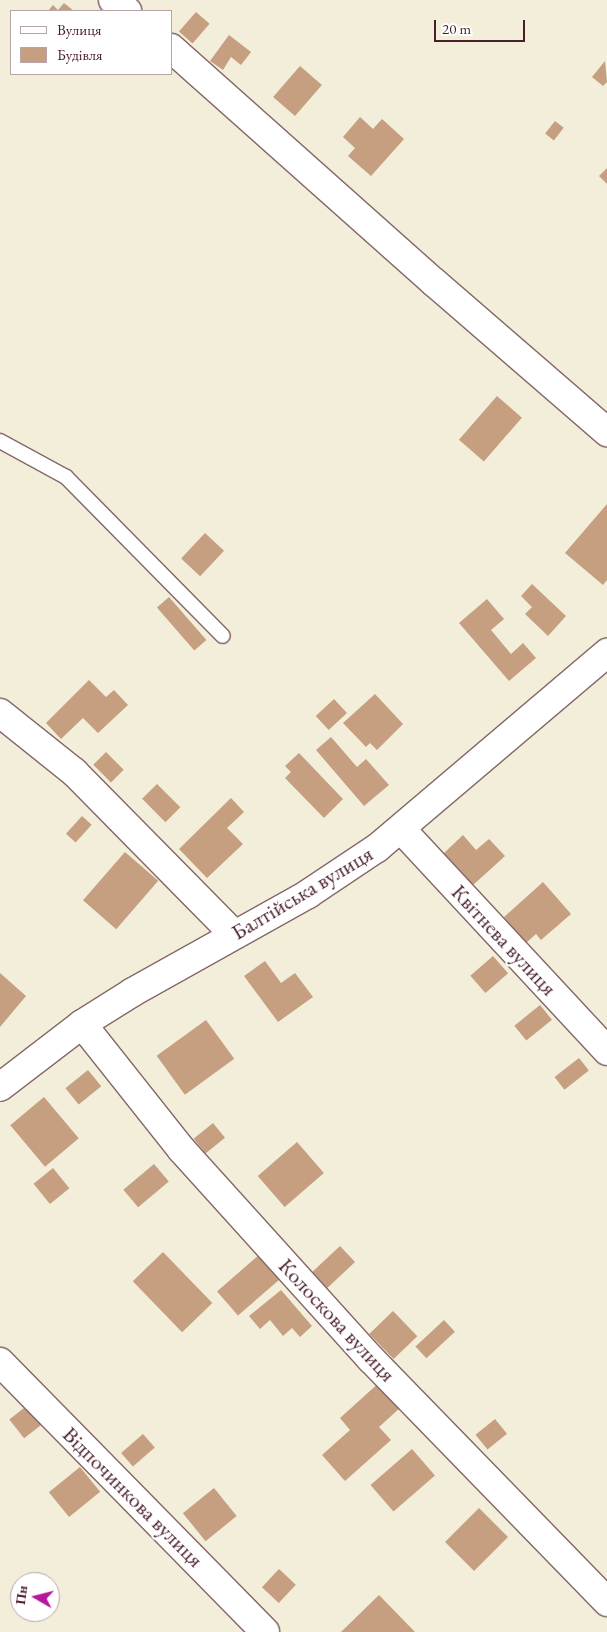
<!DOCTYPE html>
<html>
<head>
<meta charset="utf-8">
<style>
  body { margin:0 }
  #map { position:relative; width:607px; height:1632px; overflow:hidden; background:#f2eeda; font-family:"EB Garamond",serif }
  div>[style] { position:absolute }
  .building>* { inset:0; background:#c69e80; transform-origin:0 0 }
  .roads { filter:drop-shadow(1px 0 #856768) drop-shadow(-1px 0 #856768) drop-shadow(0 1px #856768) drop-shadow(0 -1px #856768) }
  .lane>* { height:14px; margin:-7px; padding:0 7px; transform-origin:7px; border-radius:7px; background:#fff }
  .street>* { height:28px; margin:-14px; padding:0 14px; transform-origin:14px; border-radius:14px; background:#fff }
  span { translate:-50% -50%; white-space:nowrap; text-align:center; line-height:1.15; -webkit-text-stroke:4.5px #fff; paint-order:stroke }
  .street-label { font-size:22px; color:#4a1f2b }
  .legend { position:absolute; left:10px; top:10px; width:162px; height:65px; box-sizing:border-box; background:#fff; border:1px solid #b7a5aa; margin:0; padding:6px 9px; list-style:none; font-size:15px; color:#4a1f2b }
  .legend li { display:flex; align-items:center; gap:10px; height:25px }
  .legend b { width:25px; border:1px solid #b7a5aa }
  .north { position:absolute; left:10px; top:1572px; width:50px; height:50px; box-sizing:border-box; background:#fff; border:1px solid #b7a5aa; border-radius:50%; rotate:278deg; font-size:14px; font-weight:700; line-height:20px; text-align:center; color:#4a1f2b }
  .north::after { content:''; display:block; margin:auto; width:18px; height:22px; background:#b5179e; clip-path:polygon(50% 0,100% 100%,50% 72%,0 100%) }
  .scale { position:absolute; left:434px; top:20px; width:91px; height:22px; box-sizing:border-box; border:2px solid #4a1f2b; border-top:0; padding-left:6px; font-size:15px; line-height:18px; white-space:nowrap; color:#4a1f2b; -webkit-text-stroke:4px #fff; paint-order:stroke }
</style>
</head>
<body>
<div id="map">
  <div class="building">
    <i style="clip-path:polygon(64px 3px,74px 11px,48px 11px,53px 5px,58px 10px)"></i>
    <i style="left:196px;top:12px;width:18px;height:26px;rotate:41deg"></i>
    <i style="clip-path:polygon(229px 35px,251px 52px,241px 65px,231px 57px,223px 70px,210px 61px)"></i>
    <i style="clip-path:polygon(605px 61px,607px 82px,603px 86px,592px 77px)"></i>
    <i style="left:300px;top:66px;width:29px;height:41px;rotate:41deg"></i>
    <i style="clip-path:polygon(360px 117px,373px 129px,382px 119px,404px 139px,371px 176px,348px 156px,355px 148px,343px 137px)"></i>
    <i style="left:555px;top:121px;width:11px;height:16px;rotate:38deg"></i>
    <i style="clip-path:polygon(607px 168px,607px 184px,599px 176px)"></i>
    <i style="left:497px;top:396px;width:33px;height:58px;rotate:41deg"></i>
    <i style="clip-path:polygon(607px 504px,607px 580px,603px 585px,565px 553px)"></i>
    <i style="left:205px;top:533px;width:26px;height:35px;rotate:43deg"></i>
    <i style="clip-path:polygon(532px 584px,566px 616px,548px 636px,525px 614px,532px 607px,521px 596px)"></i>
    <i style="left:169px;top:597px;width:57px;height:16px;rotate:49deg"></i>
    <i style="clip-path:polygon(487px 599px,504px 619px,491px 630px,511px 654px,523px 643px,536px 658px,509px 681px,459px 623px)"></i>
    <i style="clip-path:polygon(89px 680px,106px 697px,114px 690px,128px 705px,98px 733px,83px 718px,61px 739px,46px 723px)"></i>
    <i style="clip-path:polygon(375px 694px,403px 724px,377px 750px,370px 743px,366px 747px,343px 723px)"></i>
    <i style="left:334px;top:699px;width:19px;height:25px;rotate:47deg"></i>
    <i style="clip-path:polygon(331px 737px,357px 767px,366px 759px,389px 785px,364px 806px,316px 750px)"></i>
    <i style="left:106px;top:752px;width:25px;height:18px;rotate:45deg"></i>
    <i style="clip-path:polygon(299px 753px,343px 799px,324px 818px,285px 778px,291px 772px,285px 766px)"></i>
    <i style="left:157px;top:784px;width:33px;height:21px;rotate:45deg"></i>
    <i style="clip-path:polygon(231px 798px,244px 812px,227px 828px,243px 844px,207px 878px,179px 849px)"></i>
    <i style="left:82px;top:816px;width:13px;height:24px;rotate:42deg"></i>
    <i style="clip-path:polygon(463px 835px,476px 850px,489px 839px,505px 856px,472px 886px,443px 854px)"></i>
    <i style="left:125px;top:852px;width:44px;height:64px;rotate:41deg"></i>
    <i style="clip-path:polygon(543px 882px,571px 914px,541px 940px,536px 934px,526px 943px,504px 917px)"></i>
    <i style="left:493px;top:956px;width:23px;height:30px;rotate:49deg"></i>
    <i style="clip-path:polygon(265px 961px,281px 983px,295px 973px,313px 997px,278px 1022px,244px 976px)"></i>
    <i style="clip-path:polygon(0 973px,26px 996px,0 1027px)"></i>
    <i style="left:540px;top:1005px;width:19px;height:33px;rotate:51deg"></i>
    <i style="left:206px;top:1020px;width:48px;height:61px;rotate:54deg"></i>
    <i style="left:579px;top:1058px;width:16px;height:31px;rotate:52deg"></i>
    <i style="left:88px;top:1070px;width:21px;height:29px;rotate:51deg"></i>
    <i style="left:44px;top:1097px;width:54px;height:44px;rotate:50deg"></i>
    <i style="left:213px;top:1123px;width:19px;height:25px;rotate:51deg"></i>
    <i style="left:297px;top:1142px;width:41px;height:52px;rotate:49deg"></i>
    <i style="left:154px;top:1164px;width:23px;height:40px;rotate:50deg"></i>
    <i style="left:53px;top:1168px;width:26px;height:25px;rotate:51deg"></i>
    <i style="left:340px;top:1246px;width:22px;height:38px;rotate:47deg"></i>
    <i style="left:163px;top:1252px;width:71px;height:42px;rotate:46deg"></i>
    <i style="left:260px;top:1254px;width:32px;height:57px;rotate:49deg"></i>
    <i style="clip-path:polygon(281px 1290px,312px 1326px,300px 1337px,292px 1328px,283px 1336px,270px 1320px,260px 1329px,249px 1316px)"></i>
    <i style="left:393px;top:1311px;width:35px;height:33px;rotate:46deg"></i>
    <i style="left:444px;top:1320px;width:16px;height:39px;rotate:47deg"></i>
    <i style="clip-path:polygon(381px 1381px,402px 1406px,379px 1427px,391px 1440px,345px 1481px,322px 1455px,350px 1430px,340px 1418px)"></i>
    <i style="left:29px;top:1404px;width:24px;height:25px;rotate:52deg"></i>
    <i style="left:495px;top:1419px;width:19px;height:25px;rotate:51deg"></i>
    <i style="left:143px;top:1434px;width:18px;height:29px;rotate:49deg"></i>
    <i style="left:412px;top:1449px;width:35px;height:55px;rotate:49deg"></i>
    <i style="left:80px;top:1467px;width:32px;height:40px;rotate:51deg"></i>
    <i style="left:214px;top:1488px;width:36px;height:40px;rotate:51deg"></i>
    <i style="left:479px;top:1508px;width:41px;height:48px;rotate:45deg"></i>
    <i style="left:279px;top:1569px;width:23px;height:25px;rotate:43deg"></i>
    <i style="clip-path:polygon(379px 1595px,415px 1632px,341px 1632px)"></i>
  </div>
  <div class="roads">
    <div class="lane">
      <i style="left:0;top:441px;width:75px;rotate:28.6deg"></i>
      <i style="left:66px;top:477px;width:223px;rotate:45.4deg"></i>
    </div>
    <div class="street">
      <i style="left:113px;top:0;width:18px;rotate:38deg"></i>
      <i style="left:171px;top:48px;width:353px;rotate:41.7deg"></i>
      <i style="left:435px;top:283px;width:228px;rotate:40.9deg"></i>
      <i style="left:0;top:713px;width:95px;rotate:38.6deg"></i>
      <i style="left:74px;top:772px;width:228px;rotate:45.4deg"></i>
      <i style="left:401px;top:829px;width:303px;rotate:47.1deg"></i>
      <i style="left:82px;top:1024px;width:161px;rotate:51.6deg"></i>
      <i style="left:182px;top:1150px;width:282px;rotate:47.9deg"></i>
      <i style="left:371px;top:1359px;width:339px;rotate:45.8deg"></i>
      <i style="left:0;top:1087px;width:103px;rotate:-37.5deg"></i>
      <i style="left:82px;top:1024px;width:60px;rotate:-32.1deg"></i>
      <i style="left:133px;top:992px;width:201px;rotate:-29.2deg"></i>
      <i style="left:308px;top:894px;width:83px;rotate:-33.7deg"></i>
      <i style="left:377px;top:848px;width:302px;rotate:-40.3deg"></i>
      <i style="left:0;top:1362px;width:378px;rotate:45.5deg"></i>
    </div>
  </div>
  <div class="street-label">
    <span style="left:302px;top:893px;rotate:-31deg">Балтійська вулиця</span>
    <span style="left:504px;top:940px;rotate:47deg">Квітнева вулиця</span>
    <span style="left:337px;top:1320px;rotate:47deg">Колоскова вулиця</span>
    <span style="left:133px;top:1497px;rotate:45deg">Відпочинкова вулиця</span>
  </div>
  <ul class="legend">
  <li><b style="height:6px;background:#fff"></b>Вулиця</li>
  <li><b style="height:14px;background:#c69e80"></b>Будівля</li>
  </ul>
  <div class="north">Пн</div>
  <div class="scale">20 m</div>
</div>
</body>
</html>
